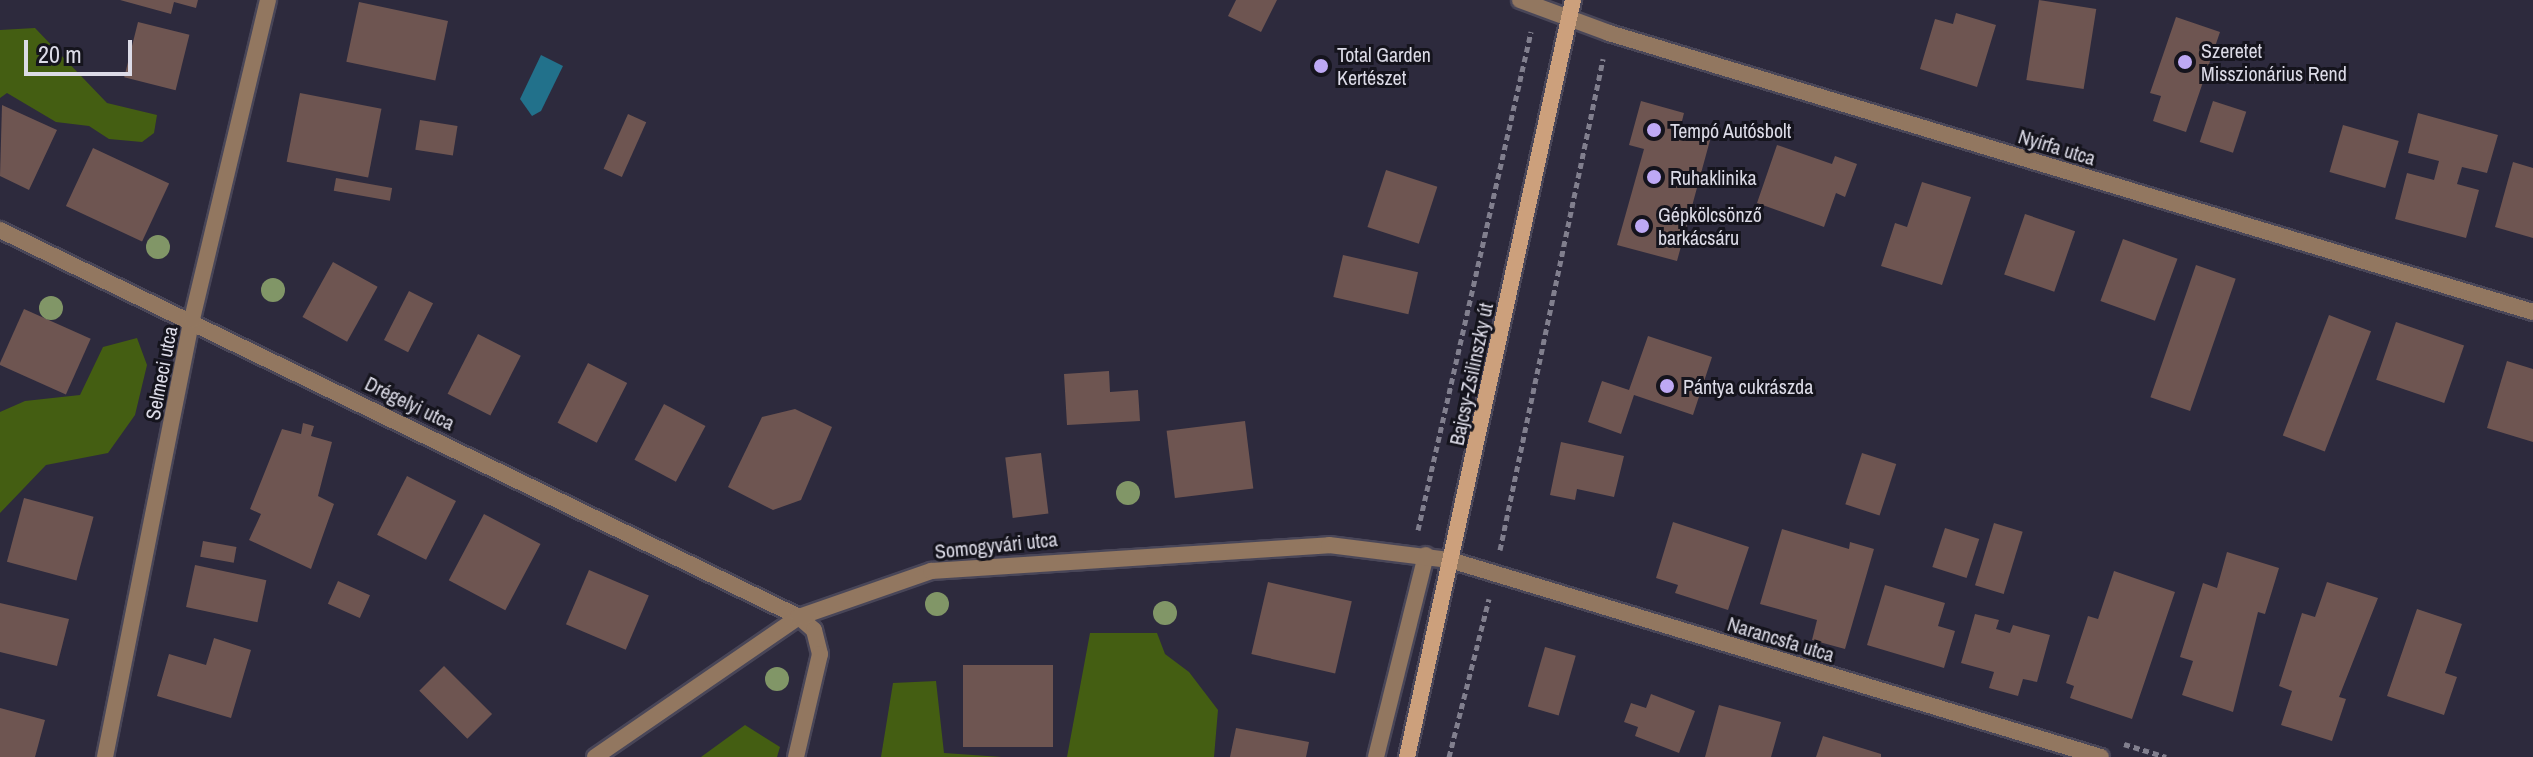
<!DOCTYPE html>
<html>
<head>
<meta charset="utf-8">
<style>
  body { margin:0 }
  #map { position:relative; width:2533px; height:757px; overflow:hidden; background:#2d2a3d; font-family:"Archivo Narrow",sans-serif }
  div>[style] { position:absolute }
  .forest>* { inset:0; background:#445e12 }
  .water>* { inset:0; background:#22718b }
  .building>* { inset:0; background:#6e5551; transform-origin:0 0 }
  .path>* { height:5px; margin-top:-2.5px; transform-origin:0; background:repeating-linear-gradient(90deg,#817f8e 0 6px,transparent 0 10px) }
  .roads { filter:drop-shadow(2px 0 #494658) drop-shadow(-2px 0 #494658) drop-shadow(0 2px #494658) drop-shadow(0 -2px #494658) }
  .service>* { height:16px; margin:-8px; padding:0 8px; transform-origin:8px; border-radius:8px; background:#927760 }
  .minor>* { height:16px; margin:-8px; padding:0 8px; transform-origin:8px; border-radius:8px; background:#927760 }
  .secondary>* { height:16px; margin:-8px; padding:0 8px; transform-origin:8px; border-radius:8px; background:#cca07c }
  .trees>* { width:24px; height:24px; margin:-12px; border-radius:50%; background:#819667 }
  .dots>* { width:22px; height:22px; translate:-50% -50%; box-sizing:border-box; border:4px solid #15141d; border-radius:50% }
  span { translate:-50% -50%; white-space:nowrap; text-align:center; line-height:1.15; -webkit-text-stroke:6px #15141d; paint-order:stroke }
  .poi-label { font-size:20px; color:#dcdbe7 }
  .left { translate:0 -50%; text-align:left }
  .street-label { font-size:20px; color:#dcdbe7 }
  .scale { position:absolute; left:24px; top:40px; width:108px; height:36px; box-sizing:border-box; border:4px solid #dcdbe7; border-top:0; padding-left:10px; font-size:24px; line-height:28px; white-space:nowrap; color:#dcdbe7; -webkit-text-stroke:6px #15141d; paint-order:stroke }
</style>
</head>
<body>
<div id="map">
  <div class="forest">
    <i style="clip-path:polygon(35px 28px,107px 103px,157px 115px,154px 133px,142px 142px,109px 139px,89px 126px,56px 122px,7px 93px,0 98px,0 30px)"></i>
    <i style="clip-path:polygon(137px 338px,147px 365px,135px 415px,108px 453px,46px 465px,0 513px,0 412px,25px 401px,80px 395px,103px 347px)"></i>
    <i style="clip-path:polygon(1090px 633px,1157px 633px,1165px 654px,1189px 672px,1218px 710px,1214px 757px,1067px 757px)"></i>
    <i style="clip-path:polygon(936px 681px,944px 753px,1002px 757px,881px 757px,893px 683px)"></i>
    <i style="clip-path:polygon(745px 725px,780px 747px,777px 757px,701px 757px)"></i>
  </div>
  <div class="water">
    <i style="clip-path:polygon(541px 55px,563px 66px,541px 111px,532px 116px,520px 99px)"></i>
  </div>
  <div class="building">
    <i style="clip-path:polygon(120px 0,198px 0,196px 8px,174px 2px,171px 14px)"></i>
    <i style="clip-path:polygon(1236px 0,1277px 0,1261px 32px,1228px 16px)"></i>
    <i style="left:2039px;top:0;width:58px;height:81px;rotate:9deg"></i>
    <i style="left:359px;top:2px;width:91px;height:61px;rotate:12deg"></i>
    <i style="clip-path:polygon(1956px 13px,1996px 25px,1977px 87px,1920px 69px,1935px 19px,1953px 24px)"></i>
    <i style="clip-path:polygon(2176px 17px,2220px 32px,2186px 132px,2153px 121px,2161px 96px,2150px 93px)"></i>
    <i style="left:138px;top:22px;width:53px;height:57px;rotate:14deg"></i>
    <i style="left:300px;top:93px;width:83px;height:70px;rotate:11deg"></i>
    <i style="clip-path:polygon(1641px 101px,1684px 113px,1681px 125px,1712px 133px,1677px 261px,1617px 245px,1644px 149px,1629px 145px)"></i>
    <i style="left:2213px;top:101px;width:35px;height:43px;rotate:18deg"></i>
    <i style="clip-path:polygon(2px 105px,57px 130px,29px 190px,0 176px)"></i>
    <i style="clip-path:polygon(2418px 113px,2498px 135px,2487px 173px,2462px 167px,2457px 184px,2479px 190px,2466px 238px,2395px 219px,2407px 173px,2434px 180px,2439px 161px,2408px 153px)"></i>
    <i style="left:628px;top:114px;width:20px;height:60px;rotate:24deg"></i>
    <i style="left:420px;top:120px;width:38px;height:30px;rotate:9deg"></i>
    <i style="left:2343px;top:125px;width:58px;height:49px;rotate:16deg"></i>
    <i style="clip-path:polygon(1777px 145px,1832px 164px,1835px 156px,1857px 164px,1845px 197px,1836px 193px,1824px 227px,1757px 203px)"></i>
    <i style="left:93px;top:148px;width:84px;height:64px;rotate:25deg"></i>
    <i style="clip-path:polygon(2513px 162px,2533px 168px,2533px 238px,2495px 227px)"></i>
    <i style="left:1386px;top:170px;width:54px;height:60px;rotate:18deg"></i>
    <i style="left:336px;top:178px;width:57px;height:13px;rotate:10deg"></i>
    <i style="clip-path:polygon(1922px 182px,1971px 197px,1942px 285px,1881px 266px,1895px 223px,1907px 227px)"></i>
    <i style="left:2025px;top:214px;width:53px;height:64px;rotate:19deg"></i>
    <i style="left:2123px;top:239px;width:58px;height:66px;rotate:20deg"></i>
    <i style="left:1343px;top:255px;width:77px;height:43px;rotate:13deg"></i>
    <i style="left:333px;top:262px;width:51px;height:63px;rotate:29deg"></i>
    <i style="left:2196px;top:265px;width:42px;height:140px;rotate:19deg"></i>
    <i style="left:409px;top:291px;width:27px;height:55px;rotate:27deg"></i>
    <i style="left:24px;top:309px;width:73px;height:61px;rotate:24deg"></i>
    <i style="left:2329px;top:315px;width:45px;height:129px;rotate:21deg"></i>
    <i style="left:2396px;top:322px;width:72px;height:61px;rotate:19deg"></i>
    <i style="left:478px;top:334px;width:48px;height:67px;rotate:27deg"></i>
    <i style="clip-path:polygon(1648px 336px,1712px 357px,1693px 415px,1634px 395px,1621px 434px,1588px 422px,1602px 381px,1629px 390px)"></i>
    <i style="clip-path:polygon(2507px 361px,2533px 369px,2533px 442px,2487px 428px)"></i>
    <i style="left:588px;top:363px;width:44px;height:67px;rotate:27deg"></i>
    <i style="clip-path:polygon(1109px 371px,1110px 392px,1138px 390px,1140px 421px,1067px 425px,1064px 374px)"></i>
    <i style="left:664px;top:404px;width:47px;height:63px;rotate:28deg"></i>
    <i style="clip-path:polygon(795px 409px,832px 427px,801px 500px,773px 510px,728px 487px,762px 417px)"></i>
    <i style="left:1245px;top:421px;width:68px;height:79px;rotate:83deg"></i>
    <i style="clip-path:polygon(303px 423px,314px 426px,311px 436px,332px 442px,318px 496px,334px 504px,311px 569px,249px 540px,261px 514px,250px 509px,282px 429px,301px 434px)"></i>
    <i style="clip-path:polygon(1561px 442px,1624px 456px,1614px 497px,1577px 489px,1575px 500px,1550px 495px)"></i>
    <i style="left:1041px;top:453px;width:61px;height:36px;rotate:83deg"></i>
    <i style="left:1862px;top:453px;width:36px;height:54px;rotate:18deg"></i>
    <i style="left:407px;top:476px;width:55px;height:66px;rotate:27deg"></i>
    <i style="left:24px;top:498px;width:72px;height:66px;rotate:15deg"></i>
    <i style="left:484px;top:514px;width:64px;height:75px;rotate:28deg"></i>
    <i style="clip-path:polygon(1673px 522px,1749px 547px,1728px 610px,1675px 593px,1678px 585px,1656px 578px)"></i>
    <i style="left:1994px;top:523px;width:30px;height:65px;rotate:17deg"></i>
    <i style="left:1945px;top:528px;width:36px;height:41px;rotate:18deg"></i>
    <i style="clip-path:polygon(1782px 529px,1849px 549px,1850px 542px,1874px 549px,1845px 649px,1812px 640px,1817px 620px,1760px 604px)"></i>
    <i style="left:203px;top:541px;width:34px;height:16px;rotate:10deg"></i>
    <i style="clip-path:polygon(2227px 552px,2279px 568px,2265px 614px,2258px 612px,2233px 712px,2182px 695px,2193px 661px,2180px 657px,2203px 583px,2217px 588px)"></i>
    <i style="left:195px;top:565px;width:73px;height:43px;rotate:12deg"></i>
    <i style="left:589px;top:570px;width:65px;height:59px;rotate:23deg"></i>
    <i style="clip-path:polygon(2114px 571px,2175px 592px,2132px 719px,2070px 698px,2074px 686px,2066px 683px,2088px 616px,2098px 619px)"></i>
    <i style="left:338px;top:581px;width:35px;height:25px;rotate:24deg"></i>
    <i style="left:1268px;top:582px;width:86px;height:74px;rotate:13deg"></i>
    <i style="clip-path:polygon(2327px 582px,2378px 598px,2339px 697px,2346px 699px,2332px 741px,2281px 725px,2292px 691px,2279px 686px,2302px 613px,2315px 617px)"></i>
    <i style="clip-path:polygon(1885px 585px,1945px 603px,1938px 626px,1955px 631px,1944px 668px,1867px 645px)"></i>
    <i style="clip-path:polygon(0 603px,69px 619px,57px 666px,0 652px)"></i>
    <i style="clip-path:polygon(2417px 609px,2462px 624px,2445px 673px,2457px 677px,2444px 715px,2387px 696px)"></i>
    <i style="clip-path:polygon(1975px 614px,1999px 620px,1996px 629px,2010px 633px,2013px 625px,2050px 635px,2037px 682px,2023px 679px,2018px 696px,1989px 688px,1994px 672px,1961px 663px)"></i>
    <i style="clip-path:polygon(214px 638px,251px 650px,231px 718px,157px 696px,169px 654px,206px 665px)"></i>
    <i style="left:1545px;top:647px;width:32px;height:62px;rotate:16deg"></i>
    <i style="left:963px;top:665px;width:90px;height:82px"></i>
    <i style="left:444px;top:666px;width:68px;height:35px;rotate:45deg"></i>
    <i style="clip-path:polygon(1651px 694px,1695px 711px,1679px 753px,1635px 736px,1638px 727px,1624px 722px,1631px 703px,1646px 708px)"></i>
    <i style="clip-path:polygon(1719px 705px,1781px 722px,1771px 757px,1705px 757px)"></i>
    <i style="clip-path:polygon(0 708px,45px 720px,35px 757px,0 757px)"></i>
    <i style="clip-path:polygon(1236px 728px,1309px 742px,1306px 757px,1230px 757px)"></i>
    <i style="clip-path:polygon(1823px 736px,1881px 754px,1881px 757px,1816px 757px)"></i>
  </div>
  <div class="path">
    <i style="left:1418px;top:530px;width:511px;rotate:-77.22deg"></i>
    <i style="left:1500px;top:550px;width:502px;rotate:-78.15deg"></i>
    <i style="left:2124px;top:744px;width:44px;rotate:17.2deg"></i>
    <i style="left:1449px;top:757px;width:163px;rotate:-75.8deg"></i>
  </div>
  <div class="roads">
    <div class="service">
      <i style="left:1376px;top:757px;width:208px;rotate:-76.1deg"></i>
    </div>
    <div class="minor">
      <i style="left:1520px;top:0;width:95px;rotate:20.3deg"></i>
      <i style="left:1609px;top:33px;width:965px;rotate:16.8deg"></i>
      <i style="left:0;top:230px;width:888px;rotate:25.84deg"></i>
      <i style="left:799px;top:617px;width:20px;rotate:41deg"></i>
      <i style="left:814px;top:630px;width:25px;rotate:76deg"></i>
      <i style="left:820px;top:654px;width:106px;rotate:103.1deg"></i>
      <i style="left:105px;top:757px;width:447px;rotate:-78.8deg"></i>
      <i style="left:192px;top:319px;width:328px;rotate:-76.6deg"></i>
      <i style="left:595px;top:757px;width:247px;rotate:-34.5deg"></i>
      <i style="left:799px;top:617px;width:140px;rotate:-19.2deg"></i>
      <i style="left:931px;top:571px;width:399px;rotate:-3.7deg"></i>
      <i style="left:1329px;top:545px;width:122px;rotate:7.1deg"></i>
      <i style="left:1450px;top:560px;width:680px;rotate:16.84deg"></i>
    </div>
    <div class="secondary">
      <i style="left:1407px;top:757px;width:775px;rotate:-77.63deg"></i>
    </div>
  </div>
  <div class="trees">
    <i style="left:158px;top:247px"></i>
    <i style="left:273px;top:290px"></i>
    <i style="left:51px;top:308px"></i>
    <i style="left:1128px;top:493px"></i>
    <i style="left:937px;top:604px"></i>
    <i style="left:1165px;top:613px"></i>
    <i style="left:777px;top:679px"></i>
  </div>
  <div class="dots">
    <i style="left:2185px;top:62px;background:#bea9f5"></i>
    <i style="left:1321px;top:66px;background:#bea9f5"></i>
    <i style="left:1654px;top:130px;background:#bea9f5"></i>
    <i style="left:1654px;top:177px;background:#bea9f5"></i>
    <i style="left:1642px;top:226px;background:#bea9f5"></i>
    <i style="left:1667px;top:386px;background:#bea9f5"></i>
  </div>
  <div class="poi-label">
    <span class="left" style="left:2201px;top:62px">Szeretet<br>Misszionárius Rend</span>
    <span class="left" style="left:1337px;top:66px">Total Garden<br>Kertészet</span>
    <span class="left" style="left:1670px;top:130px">Tempó Autósbolt</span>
    <span class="left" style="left:1670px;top:177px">Ruhaklinika</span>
    <span class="left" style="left:1658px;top:226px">Gépkölcsönző<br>barkácsáru</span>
    <span class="left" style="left:1683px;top:386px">Pántya cukrászda</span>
  </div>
  <div class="street-label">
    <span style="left:2057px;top:147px;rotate:17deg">Nyírfa utca</span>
    <span style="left:161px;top:373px;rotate:-79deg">Selmeci utca</span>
    <span style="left:1471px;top:374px;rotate:-78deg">Bajcsy-Zsilinszky út</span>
    <span style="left:410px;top:403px;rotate:26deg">Drégelyi utca</span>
    <span style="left:996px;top:545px;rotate:-6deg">Somogyvári utca</span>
    <span style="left:1781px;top:639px;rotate:17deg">Narancsfa utca</span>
  </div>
  <div class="scale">20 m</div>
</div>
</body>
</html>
